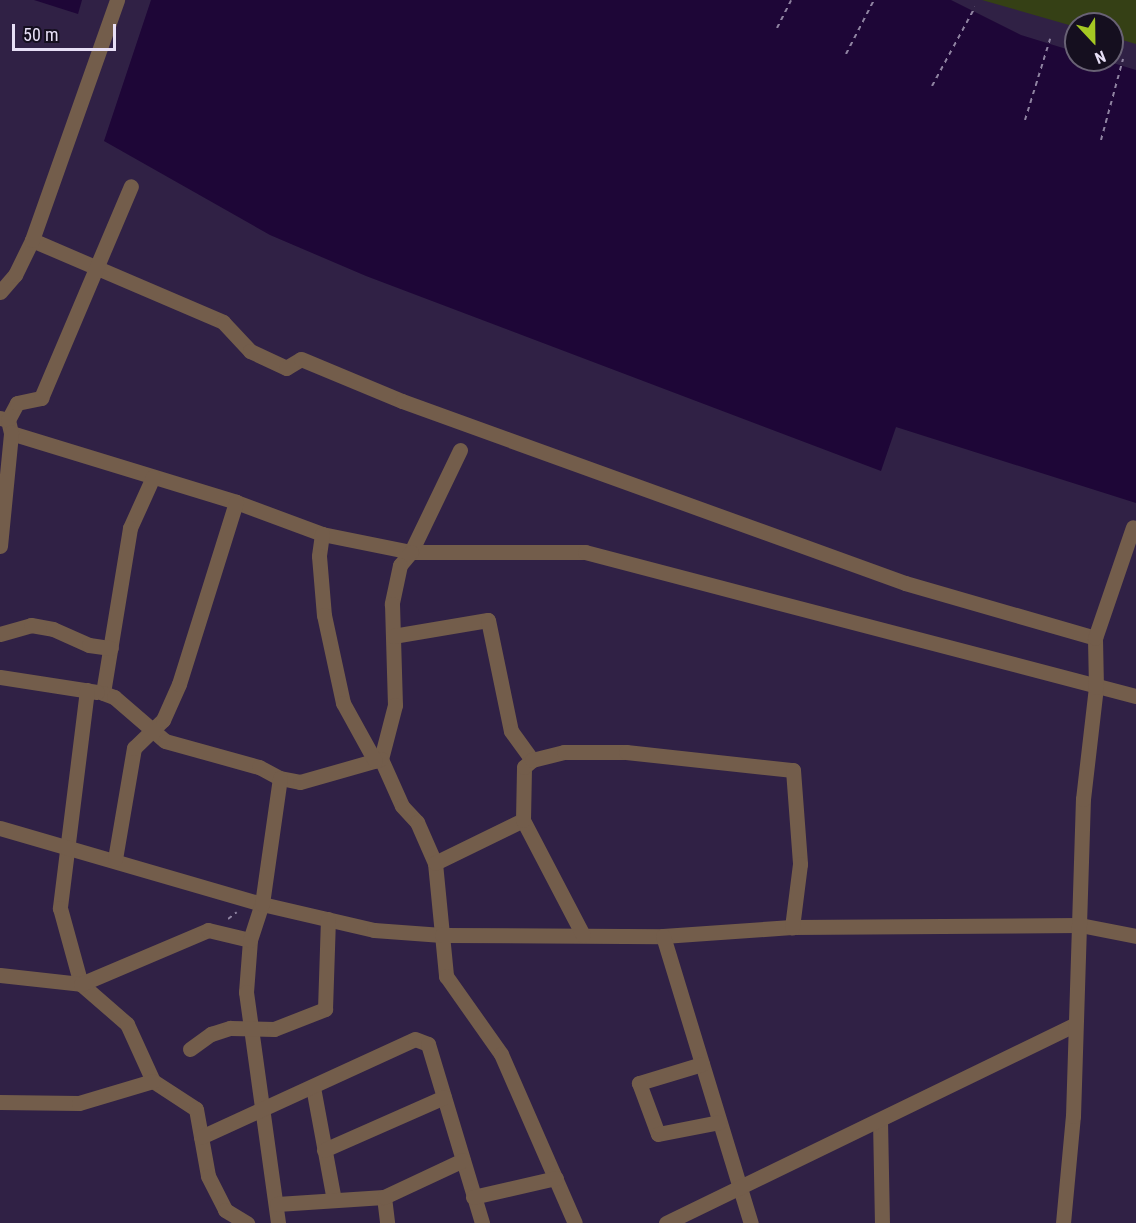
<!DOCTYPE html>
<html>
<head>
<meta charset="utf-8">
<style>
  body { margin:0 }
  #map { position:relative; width:1136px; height:1223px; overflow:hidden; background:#302145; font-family:"Roboto Condensed",sans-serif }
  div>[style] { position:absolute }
  .green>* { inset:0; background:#354015 }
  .water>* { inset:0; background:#1e0637 }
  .path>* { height:2px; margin-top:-1px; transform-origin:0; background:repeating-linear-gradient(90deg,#8f83a1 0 4.5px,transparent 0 9px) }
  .minor>* { height:15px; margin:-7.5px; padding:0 7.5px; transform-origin:7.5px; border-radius:7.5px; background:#735d4b }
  span { translate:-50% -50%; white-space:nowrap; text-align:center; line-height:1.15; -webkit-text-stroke:4.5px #150f1f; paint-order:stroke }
  .north { position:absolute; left:1064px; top:12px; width:60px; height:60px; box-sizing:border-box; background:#150f1f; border:2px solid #696275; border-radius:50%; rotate:158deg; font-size:16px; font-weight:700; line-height:24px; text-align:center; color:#e7dff6 }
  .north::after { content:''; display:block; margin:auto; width:21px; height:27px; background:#a5c823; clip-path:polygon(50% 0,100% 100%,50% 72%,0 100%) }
  .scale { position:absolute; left:12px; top:24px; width:104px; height:27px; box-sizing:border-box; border:3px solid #e7dff6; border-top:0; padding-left:8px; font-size:18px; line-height:21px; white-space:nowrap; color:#e7dff6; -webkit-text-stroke:4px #150f1f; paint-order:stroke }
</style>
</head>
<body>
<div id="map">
  <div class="green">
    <i style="clip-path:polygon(982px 0,1136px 0,1136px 44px,1112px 37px,1112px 24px,1076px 24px,1076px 27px)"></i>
  </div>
  <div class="water">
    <i style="clip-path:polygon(34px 0,82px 0,78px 14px)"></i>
    <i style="clip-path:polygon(151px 0,951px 0,1021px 35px,1076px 52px,1076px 60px,1103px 60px,1136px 70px,1136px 503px,896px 427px,881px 471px,366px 276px,270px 235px,104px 141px)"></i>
  </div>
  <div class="path">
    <i style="left:777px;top:28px;width:31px;rotate:-63deg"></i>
    <i style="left:846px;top:54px;width:61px;rotate:-62.6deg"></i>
    <i style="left:932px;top:86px;width:90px;rotate:-61.4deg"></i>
    <i style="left:1025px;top:120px;width:85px;rotate:-72.8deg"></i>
    <i style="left:1101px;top:140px;width:84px;rotate:-74.8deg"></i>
    <i style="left:228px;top:919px;width:11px;rotate:-38deg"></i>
  </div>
  <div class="minor">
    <i style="left:32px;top:240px;width:208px;rotate:23.2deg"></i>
    <i style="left:223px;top:322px;width:40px;rotate:47deg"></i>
    <i style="left:250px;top:351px;width:40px;rotate:25deg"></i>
    <i style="left:286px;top:368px;width:17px;rotate:-31deg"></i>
    <i style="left:301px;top:359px;width:109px;rotate:22.6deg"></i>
    <i style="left:402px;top:401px;width:535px;rotate:19.89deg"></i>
    <i style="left:905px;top:583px;width:198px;rotate:16.1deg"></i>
    <i style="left:0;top:292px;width:23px;rotate:-49deg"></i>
    <i style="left:15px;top:275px;width:39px;rotate:-64deg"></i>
    <i style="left:32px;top:240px;width:255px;rotate:-70.5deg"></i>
    <i style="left:0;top:418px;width:8px;rotate:14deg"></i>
    <i style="left:8px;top:420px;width:13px;rotate:77deg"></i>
    <i style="left:11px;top:433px;width:235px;rotate:17deg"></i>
    <i style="left:236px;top:502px;width:92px;rotate:20.4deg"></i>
    <i style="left:322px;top:534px;width:91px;rotate:11.4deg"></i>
    <i style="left:411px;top:552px;width:174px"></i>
    <i style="left:585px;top:552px;width:570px;rotate:14.65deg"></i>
    <i style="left:8px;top:420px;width:19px;rotate:-62deg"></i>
    <i style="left:17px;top:403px;width:25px;rotate:-12deg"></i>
    <i style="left:41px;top:398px;width:230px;rotate:-67deg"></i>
    <i style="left:460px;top:450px;width:113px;rotate:115.7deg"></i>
    <i style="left:411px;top:552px;width:17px;rotate:130deg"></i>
    <i style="left:400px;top:565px;width:40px;rotate:102deg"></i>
    <i style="left:392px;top:604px;width:101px;rotate:88.3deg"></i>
    <i style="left:395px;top:705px;width:56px;rotate:104.5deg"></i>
    <i style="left:381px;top:759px;width:51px;rotate:65.9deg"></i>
    <i style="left:402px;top:806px;width:22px;rotate:47deg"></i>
    <i style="left:417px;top:822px;width:45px;rotate:66.3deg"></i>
    <i style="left:435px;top:863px;width:114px;rotate:84.4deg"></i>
    <i style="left:446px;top:976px;width:95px;rotate:54.8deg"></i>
    <i style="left:501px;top:1054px;width:184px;rotate:66.4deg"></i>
    <i style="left:153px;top:477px;width:56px;rotate:114.3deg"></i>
    <i style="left:130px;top:528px;width:167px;rotate:99.3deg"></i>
    <i style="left:103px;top:693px;width:12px;rotate:20deg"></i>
    <i style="left:114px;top:697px;width:67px;rotate:40.8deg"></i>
    <i style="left:165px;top:741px;width:98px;rotate:15.5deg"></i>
    <i style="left:259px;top:767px;width:24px;rotate:28deg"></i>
    <i style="left:280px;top:778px;width:20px;rotate:11deg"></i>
    <i style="left:300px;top:782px;width:84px;rotate:-15.9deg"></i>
    <i style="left:322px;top:534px;width:22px;rotate:98deg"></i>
    <i style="left:319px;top:556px;width:59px;rotate:85.2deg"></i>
    <i style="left:324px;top:615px;width:90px;rotate:77.8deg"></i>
    <i style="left:343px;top:703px;width:66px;rotate:61.1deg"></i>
    <i style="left:0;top:546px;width:114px;rotate:-84.4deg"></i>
    <i style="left:0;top:634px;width:32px;rotate:-16deg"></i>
    <i style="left:31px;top:625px;width:22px;rotate:10deg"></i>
    <i style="left:53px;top:629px;width:39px;rotate:24deg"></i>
    <i style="left:89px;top:645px;width:22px;rotate:8deg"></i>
    <i style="left:393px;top:636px;width:96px;rotate:-9.6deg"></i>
    <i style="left:488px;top:620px;width:113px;rotate:78.3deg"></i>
    <i style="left:511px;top:731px;width:36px;rotate:54deg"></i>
    <i style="left:0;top:677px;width:98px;rotate:8.8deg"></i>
    <i style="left:87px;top:690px;width:220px;rotate:97.1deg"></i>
    <i style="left:60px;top:908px;width:79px;rotate:74.6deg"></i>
    <i style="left:81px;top:984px;width:61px;rotate:41deg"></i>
    <i style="left:127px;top:1024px;width:63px;rotate:65.5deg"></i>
    <i style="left:153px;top:1081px;width:51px;rotate:33.1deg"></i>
    <i style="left:196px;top:1109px;width:68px;rotate:79.8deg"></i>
    <i style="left:208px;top:1176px;width:38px;rotate:63deg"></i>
    <i style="left:225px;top:1210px;width:26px;rotate:31deg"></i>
    <i style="left:0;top:828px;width:273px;rotate:16.2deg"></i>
    <i style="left:262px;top:904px;width:115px;rotate:13.1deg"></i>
    <i style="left:374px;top:930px;width:68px;rotate:4.2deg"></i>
    <i style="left:442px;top:935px;width:221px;rotate:0.3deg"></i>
    <i style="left:663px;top:936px;width:129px;rotate:-4deg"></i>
    <i style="left:792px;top:927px;width:288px;rotate:-0.4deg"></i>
    <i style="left:1080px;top:925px;width:57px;rotate:11.1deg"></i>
    <i style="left:115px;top:859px;width:113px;rotate:-80.3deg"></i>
    <i style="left:134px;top:748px;width:40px;rotate:-44deg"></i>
    <i style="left:163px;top:720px;width:39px;rotate:-66deg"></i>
    <i style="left:179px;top:684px;width:191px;rotate:-72.6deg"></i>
    <i style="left:435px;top:863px;width:98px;rotate:-26deg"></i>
    <i style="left:583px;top:935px;width:130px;rotate:-117.6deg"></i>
    <i style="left:523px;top:820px;width:53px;rotate:-88.9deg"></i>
    <i style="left:524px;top:767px;width:11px;rotate:-41deg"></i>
    <i style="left:532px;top:760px;width:33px;rotate:-14deg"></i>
    <i style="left:564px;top:752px;width:62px"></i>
    <i style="left:626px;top:752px;width:168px;rotate:6.2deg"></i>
    <i style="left:793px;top:770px;width:94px;rotate:85.7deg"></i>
    <i style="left:800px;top:864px;width:64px;rotate:97.2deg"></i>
    <i style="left:663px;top:936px;width:300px;rotate:73deg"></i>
    <i style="left:250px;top:940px;width:52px;rotate:94.4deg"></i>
    <i style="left:246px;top:992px;width:233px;rotate:82.1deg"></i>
    <i style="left:0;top:975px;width:81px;rotate:6.3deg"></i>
    <i style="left:81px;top:984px;width:138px;rotate:-23deg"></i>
    <i style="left:208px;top:930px;width:43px;rotate:13.4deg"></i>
    <i style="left:250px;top:940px;width:38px;rotate:-72deg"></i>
    <i style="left:262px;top:904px;width:127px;rotate:-81.9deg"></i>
    <i style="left:190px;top:1049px;width:26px;rotate:-36deg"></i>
    <i style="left:211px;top:1034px;width:20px;rotate:-18deg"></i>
    <i style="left:230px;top:1028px;width:44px;rotate:1.3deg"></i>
    <i style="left:274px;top:1029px;width:55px;rotate:-21.4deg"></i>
    <i style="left:325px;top:1009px;width:90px;rotate:-88.1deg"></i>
    <i style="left:702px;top:1064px;width:66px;rotate:163.2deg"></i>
    <i style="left:639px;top:1083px;width:54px;rotate:69.6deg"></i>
    <i style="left:658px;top:1134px;width:62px;rotate:-11.1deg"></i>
    <i style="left:313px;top:1087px;width:115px;rotate:79.5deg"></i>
    <i style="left:0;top:1102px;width:79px;rotate:0.7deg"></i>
    <i style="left:79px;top:1103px;width:77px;rotate:-16.6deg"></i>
    <i style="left:880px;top:1120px;width:103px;rotate:88.9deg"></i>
    <i style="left:201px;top:1137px;width:235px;rotate:-24.6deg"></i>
    <i style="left:415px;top:1039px;width:14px;rotate:21deg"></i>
    <i style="left:428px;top:1044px;width:187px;rotate:73.2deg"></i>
    <i style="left:324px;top:1150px;width:131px;rotate:-23.8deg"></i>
    <i style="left:384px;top:1197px;width:26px;rotate:83deg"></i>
    <i style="left:473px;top:1197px;width:85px;rotate:-12.9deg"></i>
    <i style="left:277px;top:1204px;width:107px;rotate:-3.7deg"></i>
    <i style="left:384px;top:1197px;width:87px;rotate:-25.1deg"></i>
    <i style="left:666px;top:1223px;width:454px;rotate:-25.9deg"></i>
    <i style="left:1063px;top:1223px;width:107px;rotate:-84.7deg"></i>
    <i style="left:1073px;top:1116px;width:317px;rotate:-88.2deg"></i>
    <i style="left:1083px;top:799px;width:113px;rotate:-83.4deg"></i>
    <i style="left:1096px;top:687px;width:49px;rotate:-91.2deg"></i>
    <i style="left:1095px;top:638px;width:117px;rotate:-71.1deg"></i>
  </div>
  <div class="north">N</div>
  <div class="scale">50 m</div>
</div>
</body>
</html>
